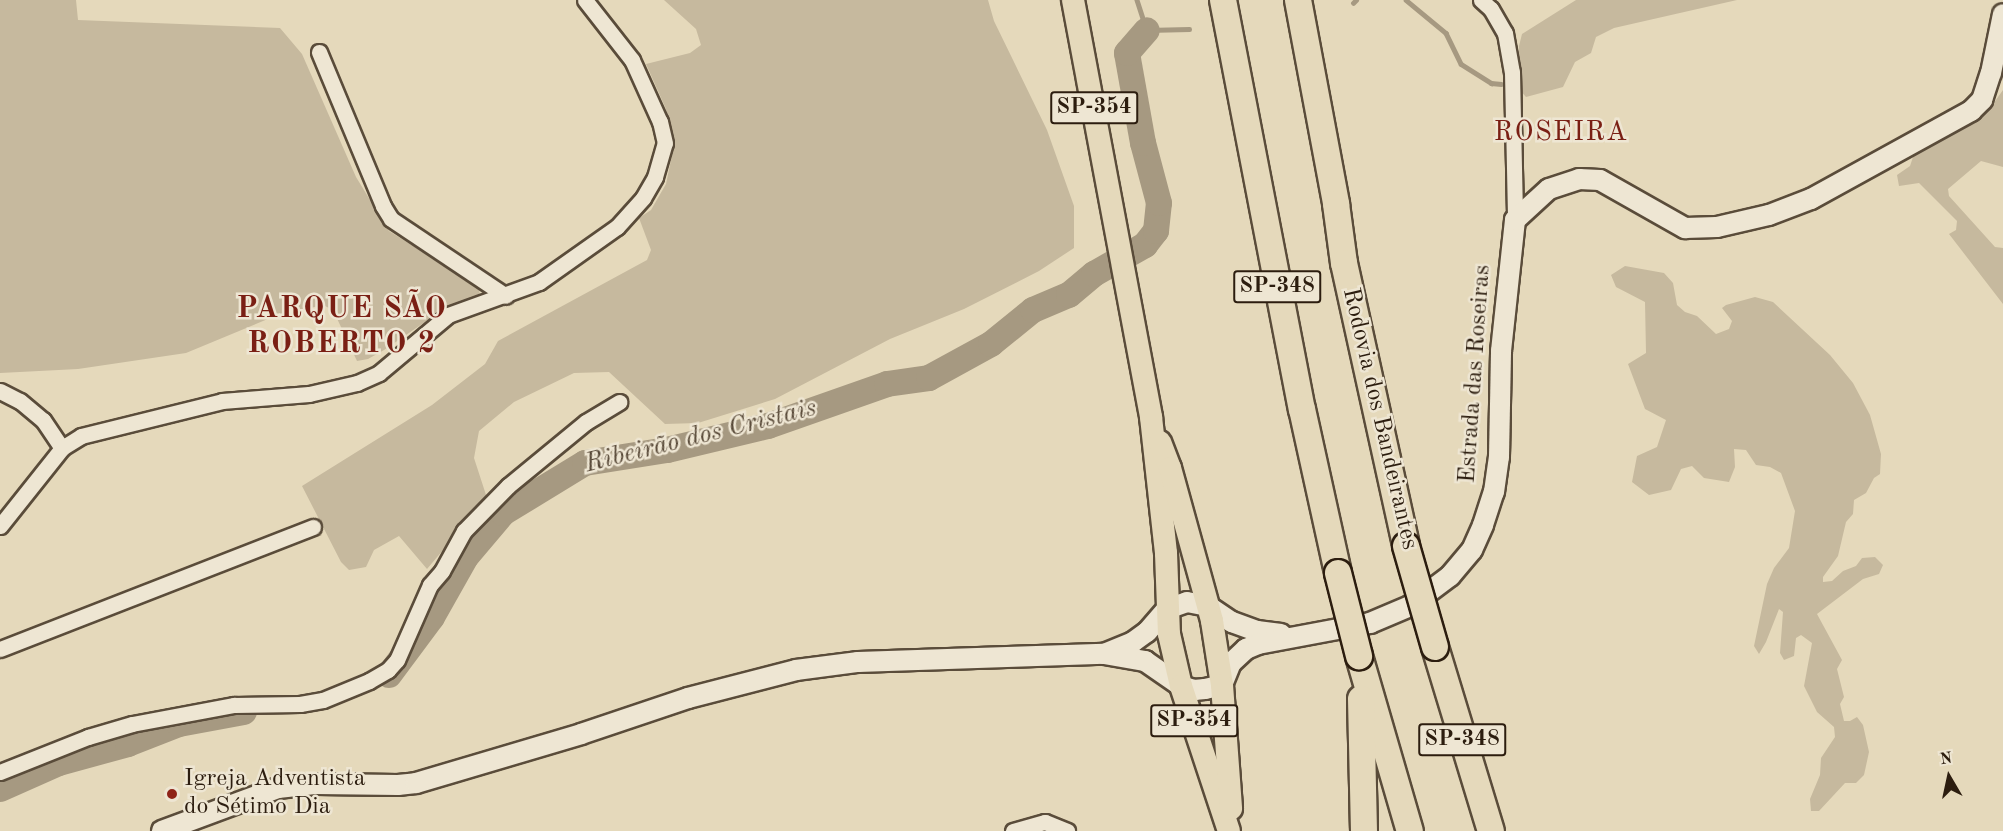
<!DOCTYPE html>
<html>
<head>
<meta charset="utf-8">
<style>
  body { margin:0 }
  #map { position:relative; width:2003px; height:831px; overflow:hidden; background:#e5d9bb; font-family:"Old Standard TT",serif }
  div>[style] { position:absolute }
  .green>* { inset:0; background:#c6b99e }
  .stream>* { height:4.5px; margin:-2.25px; padding:0 2.25px; transform-origin:2.25px; border-radius:2.25px; background:#a69981 }
  .river>* { height:26px; margin:-13px; padding:0 13px; transform-origin:13px; border-radius:13px; background:#a69981 }
  .roads { filter:drop-shadow(2px 0 #5a4c3a) drop-shadow(-2px 0 #5a4c3a) drop-shadow(0 2px #5a4c3a) drop-shadow(0 -2px #5a4c3a) }
  .street>* { height:15px; margin:-7.5px; padding:0 7.5px; transform-origin:7.5px; border-radius:7.5px; background:#eee6d3 }
  .secondary>* { height:20px; margin:-10px; padding:0 10px; transform-origin:10px; border-radius:10px; background:#eee6d3 }
  .primary>* { height:22px; margin:-11px; padding:0 11px; transform-origin:11px; border-radius:11px; background:#e5d9bb }
  .highway>* { height:26px; margin:-13px; padding:0 13px; transform-origin:13px; border-radius:13px; background:#e5d9bb }
  .bridges { filter:drop-shadow(2px 0 #2c1d0f) drop-shadow(-2px 0 #2c1d0f) drop-shadow(0 2px #2c1d0f) drop-shadow(0 -2px #2c1d0f) }
  .highway-bridge>* { height:26px; margin:-13px; padding:0 13px; transform-origin:13px; border-radius:13px; background:#e5d9bb }
  .dots>* { width:16px; height:16px; translate:-50% -50%; box-sizing:border-box; border:3px solid #eee6d3; border-radius:50% }
  span { translate:-50% -50%; white-space:nowrap; text-align:center; line-height:1.15; -webkit-text-stroke:5px #eee6d3; paint-order:stroke }
  .shield-label span { padding:2px 4px; background:#eee6d3; border:2px solid; border-radius:4px; -webkit-text-stroke-width:0 }
  .shield-label { font-size:22px; color:#2c1d0f; font-weight:700 }
  .street-label { font-size:24px; color:#2c1d0f }
  .poi-label { font-size:24px; color:#2c1d0f }
  .left { translate:0 -50%; text-align:left }
  .water-label { font-size:26px; color:#574837; font-style:italic }
  .quarter-label { font-size:27px; color:#7a1f14; letter-spacing:1.5px }
  .district-label { font-size:30px; color:#7a1f14; font-weight:700; letter-spacing:1.5px }
  .north { position:absolute; left:1919px; top:747px; width:60px; height:60px; -webkit-text-stroke:4px #eee6d3; paint-order:stroke; rotate:351deg; font-size:16px; font-weight:700; line-height:24px; text-align:center; color:#2c1d0f }
  .north::after { content:''; display:block; margin:auto; width:21px; height:27px; background:#2c1d0f; clip-path:polygon(50% 0,100% 100%,50% 72%,0 100%) }
</style>
</head>
<body>
<div id="map">
  <div class="green">
    <i style="clip-path:polygon(0 0,76px 0,78px 20px,280px 28px,302px 54px,356px 177px,389px 231px,463px 277px,479px 289px,480px 296px,441px 311px,384px 350px,368px 359px,357px 361px,333px 310px,323px 305px,275px 316px,186px 353px,78px 369px,0 373px)"></i>
    <i style="clip-path:polygon(664px 0,988px 0,994px 21px,1047px 130px,1074px 206px,1074px 248px,1039px 271px,964px 309px,890px 339px,775px 399px,698px 423px,665px 424px,609px 372px,574px 373px,514px 402px,479px 431px,474px 458px,487px 498px,427px 569px,399px 536px,374px 550px,366px 567px,349px 570px,341px 562px,302px 486px,432px 405px,485px 364px,498px 341px,647px 260px,651px 250px,639px 218px,651px 210px,666px 184px,672px 155px,666px 109px,646px 64px,690px 53px,701px 45px,696px 29px)"></i>
    <i style="clip-path:polygon(1576px 0,1737px 0,1614px 28px,1596px 37px,1591px 53px,1575px 62px,1563px 87px,1526px 97px,1519px 89px,1519px 46px,1522px 34px)"></i>
    <i style="clip-path:polygon(2003px 90px,2003px 167px,1981px 161px,1948px 189px,1949px 196px,1995px 247px,2003px 248px,2003px 304px,1949px 234px,1956px 230px,1957px 221px,1919px 183px,1899px 186px,1897px 175px,1910px 166px,1915px 151px,1993px 104px)"></i>
    <i style="clip-path:polygon(1625px 266px,1664px 273px,1673px 283px,1677px 305px,1685px 312px,1697px 316px,1716px 334px,1729px 329px,1732px 321px,1722px 308px,1726px 305px,1755px 297px,1773px 302px,1830px 355px,1853px 383px,1870px 415px,1881px 454px,1880px 474px,1874px 478px,1866px 493px,1854px 500px,1853px 514px,1846px 522px,1838px 556px,1823px 577px,1823px 582px,1832px 581px,1843px 571px,1856px 566px,1862px 558px,1875px 557px,1883px 565px,1879px 574px,1863px 579px,1817px 614px,1842px 660px,1837px 669px,1844px 697px,1840px 704px,1844px 721px,1850px 721px,1857px 717px,1863px 725px,1869px 752px,1864px 775px,1856px 783px,1845px 783px,1819px 811px,1811px 811px,1810px 799px,1820px 775px,1821px 758px,1835px 737px,1834px 727px,1817px 712px,1804px 686px,1812px 643px,1801px 635px,1796px 638px,1794px 656px,1784px 660px,1780px 653px,1783px 612px,1779px 609px,1766px 642px,1759px 654px,1754px 646px,1767px 584px,1774px 568px,1789px 548px,1795px 511px,1781px 473px,1770px 467px,1756px 465px,1746px 450px,1734px 449px,1735px 467px,1729px 482px,1704px 478px,1692px 466px,1681px 469px,1671px 490px,1649px 495px,1632px 482px,1637px 456px,1657px 447px,1666px 420px,1645px 409px,1628px 364px,1646px 353px,1645px 302px,1616px 287px,1611px 275px)"></i>
  </div>
  <div class="stream">
    <i style="left:1137px;top:0;width:32px;rotate:72deg"></i>
    <i style="left:1147px;top:30px;width:42px;rotate:-1.4deg"></i>
    <i style="left:1406px;top:0;width:52px;rotate:39.5deg"></i>
    <i style="left:1446px;top:33px;width:34px;rotate:64deg"></i>
    <i style="left:1461px;top:64px;width:36px;rotate:32deg"></i>
    <i style="left:1491px;top:83px;width:10px;rotate:6deg"></i>
    <i style="left:1353px;top:3px;width:4px;rotate:-45deg"></i>
  </div>
  <div class="river">
    <i style="left:389px;top:675px;width:72px;rotate:-53.4deg"></i>
    <i style="left:432px;top:617px;width:69px;rotate:-60.5deg"></i>
    <i style="left:466px;top:557px;width:57px;rotate:-49.9deg"></i>
    <i style="left:503px;top:513px;width:96px;rotate:-31.4deg"></i>
    <i style="left:585px;top:463px;width:83px;rotate:-9deg"></i>
    <i style="left:667px;top:450px;width:104px;rotate:-13.4deg"></i>
    <i style="left:768px;top:426px;width:126px;rotate:-19.4deg"></i>
    <i style="left:887px;top:384px;width:42px;rotate:-8.1deg"></i>
    <i style="left:929px;top:378px;width:71px;rotate:-28.7deg"></i>
    <i style="left:991px;top:344px;width:54px;rotate:-39deg"></i>
    <i style="left:1033px;top:310px;width:39px;rotate:-23deg"></i>
    <i style="left:1069px;top:295px;width:33px;rotate:-40deg"></i>
    <i style="left:1094px;top:274px;width:59px;rotate:-29.6deg"></i>
    <i style="left:1145px;top:245px;width:18px;rotate:-52deg"></i>
    <i style="left:1156px;top:231px;width:28px;rotate:-84deg"></i>
    <i style="left:1159px;top:203px;width:62px;rotate:-104.9deg"></i>
    <i style="left:1143px;top:143px;width:91px;rotate:-100.1deg"></i>
    <i style="left:1127px;top:53px;width:30px;rotate:-49deg"></i>
    <i style="left:0;top:789px;width:64px;rotate:-23.8deg"></i>
    <i style="left:59px;top:763px;width:72px;rotate:-15.4deg"></i>
    <i style="left:128px;top:744px;width:55px;rotate:-21.4deg"></i>
    <i style="left:179px;top:724px;width:66px;rotate:-10.5deg"></i>
  </div>
  <div class="roads">
    <div class="street">
      <i style="left:1481px;top:0;width:13px;rotate:42deg"></i>
      <i style="left:1491px;top:9px;width:28px;rotate:60deg"></i>
      <i style="left:1505px;top:33px;width:40px;rotate:80deg"></i>
      <i style="left:1512px;top:72px;width:148px;rotate:88.8deg"></i>
      <i style="left:319px;top:52px;width:167px;rotate:67.4deg"></i>
      <i style="left:383px;top:206px;width:15px;rotate:58deg"></i>
      <i style="left:391px;top:219px;width:138px;rotate:33.8deg"></i>
      <i style="left:0;top:391px;width:22px;rotate:27deg"></i>
      <i style="left:20px;top:401px;width:30px;rotate:40deg"></i>
      <i style="left:43px;top:420px;width:34px;rotate:56deg"></i>
      <i style="left:0;top:526px;width:100px;rotate:-51.5deg"></i>
      <i style="left:62px;top:448px;width:22px;rotate:-32deg"></i>
      <i style="left:81px;top:436px;width:145px;rotate:-13.9deg"></i>
      <i style="left:222px;top:401px;width:87px;rotate:-4.6deg"></i>
      <i style="left:309px;top:394px;width:49px;rotate:-12.9deg"></i>
      <i style="left:357px;top:383px;width:24px;rotate:-24deg"></i>
      <i style="left:379px;top:373px;width:90px;rotate:-40deg"></i>
      <i style="left:448px;top:315px;width:97px;rotate:-19.9deg"></i>
      <i style="left:539px;top:282px;width:95px;rotate:-35.2deg"></i>
      <i style="left:617px;top:227px;width:39px;rotate:-48deg"></i>
      <i style="left:643px;top:198px;width:24px;rotate:-60deg"></i>
      <i style="left:655px;top:177px;width:35px;rotate:-74deg"></i>
      <i style="left:665px;top:143px;width:22px;rotate:-103deg"></i>
      <i style="left:660px;top:122px;width:68px;rotate:-114.3deg"></i>
      <i style="left:632px;top:60px;width:76px;rotate:-128.1deg"></i>
      <i style="left:0;top:649px;width:336px;rotate:-21.3deg"></i>
      <i style="left:0;top:772px;width:95px;rotate:-21.7deg"></i>
      <i style="left:88px;top:737px;width:46px;rotate:-16.5deg"></i>
      <i style="left:132px;top:724px;width:104px;rotate:-10.6deg"></i>
      <i style="left:234px;top:705px;width:66px;rotate:-0.9deg"></i>
      <i style="left:300px;top:704px;width:23px;rotate:-10deg"></i>
      <i style="left:323px;top:700px;width:50px;rotate:-22.4deg"></i>
      <i style="left:369px;top:681px;width:22px;rotate:-30deg"></i>
      <i style="left:388px;top:670px;width:13px;rotate:-48deg"></i>
      <i style="left:397px;top:660px;width:82px;rotate:-66.3deg"></i>
      <i style="left:430px;top:585px;width:18px;rotate:-49deg"></i>
      <i style="left:442px;top:571px;width:46px;rotate:-61.2deg"></i>
      <i style="left:464px;top:531px;width:63px;rotate:-45.6deg"></i>
      <i style="left:508px;top:486px;width:101px;rotate:-39.4deg"></i>
      <i style="left:586px;top:422px;width:39px;rotate:-31deg"></i>
      <i style="left:1013px;top:831px;width:33px;rotate:-16deg"></i>
      <i style="left:1045px;top:822px;width:24px;rotate:22deg"></i>
    </div>
    <div class="secondary">
      <i style="left:1104px;top:654px;width:31px;rotate:-22deg"></i>
      <i style="left:1133px;top:642px;width:17px;rotate:-36deg"></i>
      <i style="left:1147px;top:632px;width:30px;rotate:-49deg"></i>
      <i style="left:1167px;top:609px;width:21px;rotate:-19deg"></i>
      <i style="left:1187px;top:602px;width:21px;rotate:11deg"></i>
      <i style="left:1208px;top:606px;width:29px;rotate:34deg"></i>
      <i style="left:1232px;top:622px;width:27px;rotate:20deg"></i>
      <i style="left:1257px;top:631px;width:24px;rotate:7deg"></i>
      <i style="left:162px;top:831px;width:124px;rotate:-20.3deg"></i>
      <i style="left:278px;top:788px;width:39px;rotate:-6deg"></i>
      <i style="left:317px;top:784px;width:81px;rotate:0.7deg"></i>
      <i style="left:398px;top:785px;width:18px;rotate:-6deg"></i>
      <i style="left:416px;top:783px;width:172px;rotate:-16.5deg"></i>
      <i style="left:581px;top:734px;width:113px;rotate:-18.6deg"></i>
      <i style="left:688px;top:698px;width:112px;rotate:-14.5deg"></i>
      <i style="left:796px;top:670px;width:63px;rotate:-7.4deg"></i>
      <i style="left:858px;top:662px;width:246px;rotate:-1.9deg"></i>
      <i style="left:1104px;top:654px;width:42px;rotate:9.7deg"></i>
      <i style="left:1145px;top:661px;width:44px;rotate:34.8deg"></i>
      <i style="left:1181px;top:686px;width:14px;rotate:17deg"></i>
      <i style="left:1194px;top:690px;width:11px;rotate:-5deg"></i>
      <i style="left:1205px;top:689px;width:17px;rotate:-13deg"></i>
      <i style="left:1222px;top:685px;width:24px;rotate:-68deg"></i>
      <i style="left:1231px;top:663px;width:21px;rotate:-43deg"></i>
      <i style="left:1246px;top:649px;width:13px;rotate:-23deg"></i>
      <i style="left:1258px;top:644px;width:114px;rotate:-10.6deg"></i>
      <i style="left:1370px;top:623px;width:43px;rotate:-23deg"></i>
      <i style="left:1410px;top:606px;width:50px;rotate:-36.9deg"></i>
      <i style="left:1450px;top:576px;width:34px;rotate:-50deg"></i>
      <i style="left:1472px;top:550px;width:27px;rotate:-66deg"></i>
      <i style="left:1483px;top:525px;width:35px;rotate:-72deg"></i>
      <i style="left:1494px;top:492px;width:35px;rotate:-82deg"></i>
      <i style="left:1499px;top:457px;width:106px;rotate:-88.9deg"></i>
      <i style="left:1501px;top:351px;width:132px;rotate:-83.9deg"></i>
      <i style="left:1515px;top:220px;width:46px;rotate:-42.4deg"></i>
      <i style="left:1549px;top:189px;width:32px;rotate:-18deg"></i>
      <i style="left:1579px;top:179px;width:21px;rotate:3deg"></i>
      <i style="left:1600px;top:180px;width:98px;rotate:29.5deg"></i>
      <i style="left:1685px;top:228px;width:32px;rotate:-2deg"></i>
      <i style="left:1717px;top:227px;width:53px;rotate:-13deg"></i>
      <i style="left:1769px;top:215px;width:45px;rotate:-20.9deg"></i>
      <i style="left:1811px;top:199px;width:183px;rotate:-28.8deg"></i>
      <i style="left:1971px;top:111px;width:16px;rotate:-45deg"></i>
      <i style="left:1982px;top:100px;width:28px;rotate:-72deg"></i>
      <i style="left:1991px;top:73px;width:60px;rotate:-78.5deg"></i>
    </div>
    <div class="primary">
      <i style="left:1073px;top:0;width:424px;rotate:79.4deg"></i>
      <i style="left:1151px;top:417px;width:137px;rotate:83.7deg"></i>
      <i style="left:1166px;top:553px;width:81px;rotate:87.9deg"></i>
      <i style="left:1169px;top:634px;width:53px;rotate:77deg"></i>
      <i style="left:1181px;top:686px;width:153px;rotate:71.7deg"></i>
      <i style="left:1160px;top:442px;width:28px;rotate:69deg"></i>
      <i style="left:1170px;top:468px;width:159px;rotate:74.6deg"></i>
      <i style="left:1212px;top:621px;width:65px;rotate:81.1deg"></i>
      <i style="left:1222px;top:685px;width:124px;rotate:85.8deg"></i>
    </div>
    <div class="highway">
      <i style="left:1223px;top:0;width:417px;rotate:79.1deg"></i>
      <i style="left:1302px;top:409px;width:168px;rotate:77.6deg"></i>
      <i style="left:1298px;top:0;width:208px;rotate:79.4deg"></i>
      <i style="left:1336px;top:204px;width:60px;rotate:82.3deg"></i>
      <i style="left:1344px;top:263px;width:290px;rotate:77.6deg"></i>
      <i style="left:1435px;top:647px;width:192px;rotate:73.1deg"></i>
      <i style="left:1359px;top:656px;width:182px;rotate:73.8deg"></i>
      <i style="left:1361px;top:699px;width:132px;rotate:88.7deg"></i>
    </div>
  </div>
  <div class="bridges">
    <div class="highway-bridge">
      <i style="left:1406px;top:546px;width:105px;rotate:74deg"></i>
      <i style="left:1338px;top:573px;width:86px;rotate:75.8deg"></i>
    </div>
  </div>
  <div class="dots">
    <i style="left:172px;top:794px;background:#8f2418"></i>
  </div>
  <div class="shield-label">
    <span style="left:1094px;top:108px">SP-354</span>
    <span style="left:1277px;top:287px">SP-348</span>
    <span style="left:1194px;top:721px">SP-354</span>
    <span style="left:1462px;top:740px">SP-348</span>
  </div>
  <div class="street-label">
    <span style="left:1476px;top:374px;rotate:-86deg">Estrada das Roseiras</span>
    <span style="left:1379px;top:419px;rotate:77deg">Rodovia dos Bandeirantes</span>
  </div>
  <div class="poi-label">
    <span class="left" style="left:184px;top:794px">Igreja Adventista<br>do Sétimo Dia</span>
  </div>
  <div class="water-label">
    <span style="left:701px;top:437px;rotate:-14deg">Ribeirão dos Cristais</span>
  </div>
  <div class="quarter-label">
    <span style="left:1561px;top:133px">ROSEIRA</span>
  </div>
  <div class="district-label">
    <span style="left:342px;top:326px">PARQUE SÃO<br>ROBERTO 2</span>
  </div>
  <div class="north">N</div>
</div>
</body>
</html>
